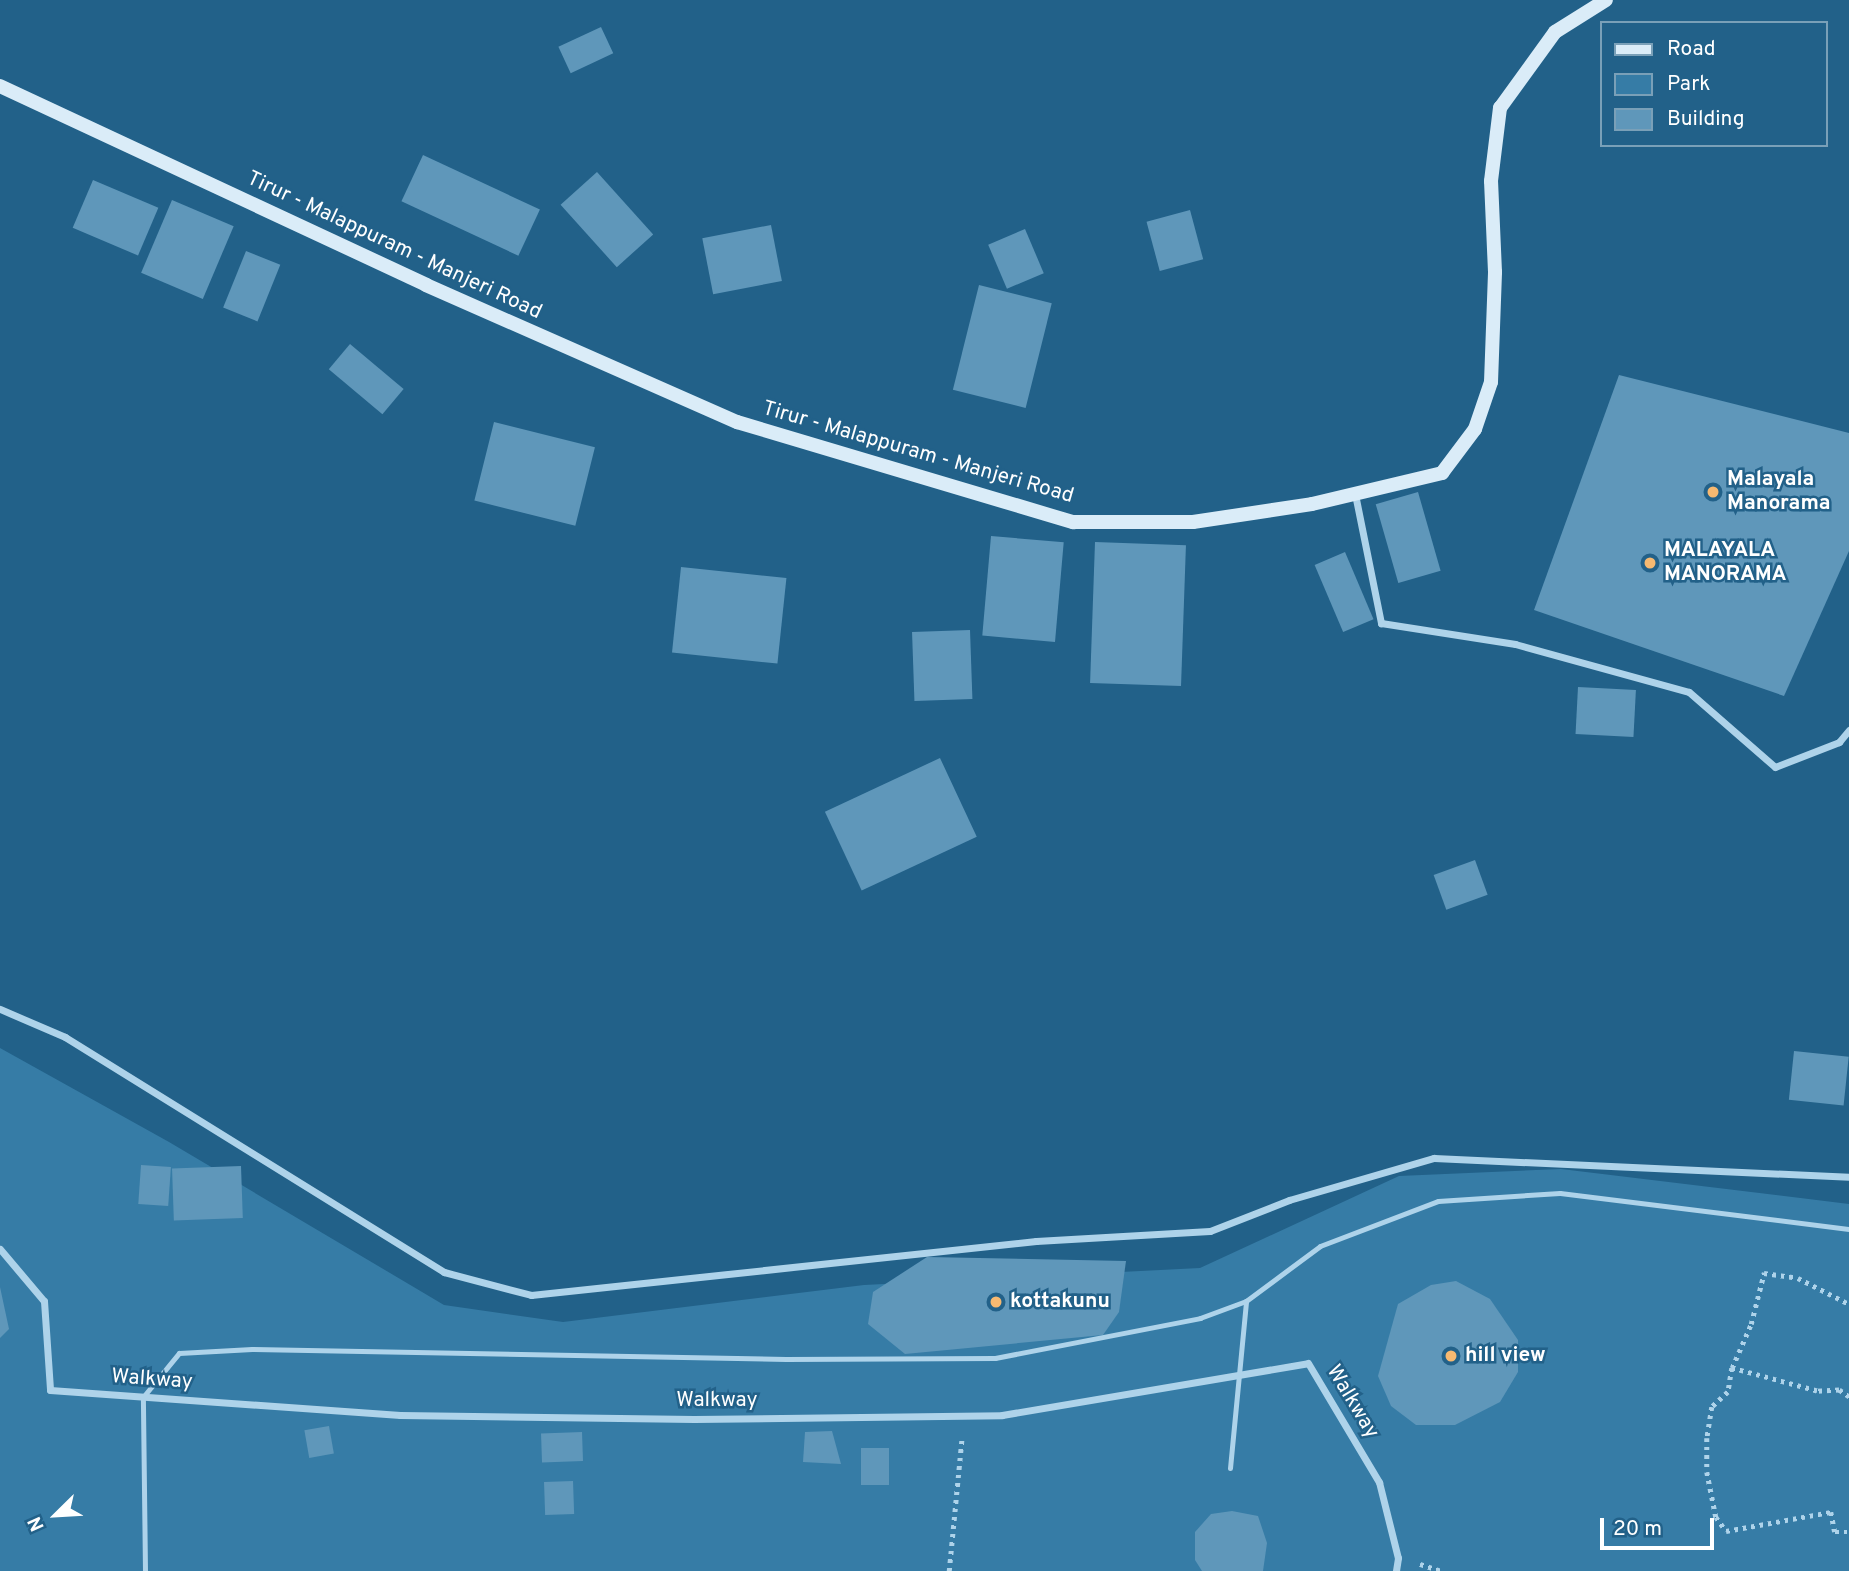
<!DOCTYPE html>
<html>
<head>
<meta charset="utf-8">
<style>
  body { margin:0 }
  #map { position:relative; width:1849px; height:1571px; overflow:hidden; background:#226189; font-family:Overpass,sans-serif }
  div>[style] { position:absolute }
  .green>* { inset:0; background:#367ca6 }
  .building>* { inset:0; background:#5f97ba; transform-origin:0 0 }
  .path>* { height:4.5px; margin-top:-2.25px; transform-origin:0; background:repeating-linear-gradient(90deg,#aed3ea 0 3.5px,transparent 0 8.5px) }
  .lane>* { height:5px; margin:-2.5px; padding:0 2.5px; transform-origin:2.5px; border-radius:2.5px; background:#aed3ea }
  .street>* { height:7px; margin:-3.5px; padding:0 3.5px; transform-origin:3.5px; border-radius:3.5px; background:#aed3ea }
  .secondary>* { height:14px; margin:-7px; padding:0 7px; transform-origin:7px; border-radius:7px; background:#daecf8 }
  .dots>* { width:19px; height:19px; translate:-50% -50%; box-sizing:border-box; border:4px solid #226189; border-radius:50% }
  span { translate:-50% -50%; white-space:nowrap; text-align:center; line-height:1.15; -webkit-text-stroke:5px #226189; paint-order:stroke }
  .street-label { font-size:21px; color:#fff }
  .poi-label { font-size:21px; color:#fff; font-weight:700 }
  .left { translate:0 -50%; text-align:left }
  .legend { position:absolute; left:1600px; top:21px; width:228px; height:126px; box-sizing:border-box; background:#226189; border:2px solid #7aa0b8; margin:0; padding:9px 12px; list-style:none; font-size:21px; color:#fff }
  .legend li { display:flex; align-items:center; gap:14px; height:35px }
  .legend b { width:35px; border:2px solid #7aa0b8 }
  .north { position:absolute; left:21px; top:1480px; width:70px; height:70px; -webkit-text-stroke:5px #226189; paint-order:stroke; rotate:246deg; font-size:19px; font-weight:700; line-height:28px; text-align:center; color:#fff }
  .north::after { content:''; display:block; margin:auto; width:24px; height:32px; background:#fff; clip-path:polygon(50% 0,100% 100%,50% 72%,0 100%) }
  .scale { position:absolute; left:1600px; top:1518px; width:114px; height:32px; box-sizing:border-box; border:4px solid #fff; border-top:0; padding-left:9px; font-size:21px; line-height:24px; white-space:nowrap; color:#fff; -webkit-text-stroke:5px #226189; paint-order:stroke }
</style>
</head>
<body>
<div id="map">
  <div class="green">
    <i style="clip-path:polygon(0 1048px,169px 1142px,444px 1305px,563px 1322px,864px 1285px,1200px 1268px,1399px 1176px,1561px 1169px,1849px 1204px,1849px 1571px,0 1571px)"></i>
  </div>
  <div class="building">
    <i style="left:601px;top:27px;width:29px;height:47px;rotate:65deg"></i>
    <i style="left:423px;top:155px;width:129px;height:51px;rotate:25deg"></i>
    <i style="left:597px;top:172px;width:84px;height:49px;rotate:48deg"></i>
    <i style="left:93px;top:180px;width:71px;height:52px;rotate:23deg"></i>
    <i style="left:172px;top:200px;width:67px;height:79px;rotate:23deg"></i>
    <i style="left:1190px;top:210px;width:51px;height:45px;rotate:75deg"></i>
    <i style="left:771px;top:225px;width:57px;height:70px;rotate:79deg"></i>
    <i style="left:1025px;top:229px;width:48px;height:40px;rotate:67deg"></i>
    <i style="left:246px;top:251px;width:37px;height:61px;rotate:22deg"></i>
    <i style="left:979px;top:285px;width:75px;height:108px;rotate:14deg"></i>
    <i style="left:350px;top:344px;width:70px;height:33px;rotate:40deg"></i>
    <i style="clip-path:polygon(1619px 375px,1849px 433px,1849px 551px,1784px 696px,1534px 610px)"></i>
    <i style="left:494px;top:422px;width:104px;height:81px;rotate:14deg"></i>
    <i style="left:1418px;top:492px;width:82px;height:44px;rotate:74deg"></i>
    <i style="left:991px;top:536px;width:73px;height:100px;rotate:5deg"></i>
    <i style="left:1095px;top:542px;width:91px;height:141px;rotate:2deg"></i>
    <i style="left:1345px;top:552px;width:73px;height:33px;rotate:67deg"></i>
    <i style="left:681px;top:567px;width:106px;height:86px;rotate:6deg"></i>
    <i style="left:970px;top:630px;width:69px;height:58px;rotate:88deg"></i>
    <i style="left:1578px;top:687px;width:58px;height:47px;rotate:3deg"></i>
    <i style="left:940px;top:758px;width:87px;height:127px;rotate:65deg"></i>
    <i style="left:1475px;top:860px;width:37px;height:44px;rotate:70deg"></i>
    <i style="left:1794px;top:1051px;width:55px;height:49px;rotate:6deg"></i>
    <i style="left:141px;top:1165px;width:30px;height:39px;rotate:4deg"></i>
    <i style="left:241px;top:1166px;width:52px;height:69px;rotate:88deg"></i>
    <i style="clip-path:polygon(927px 1257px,1126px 1261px,1119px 1312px,1103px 1335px,905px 1354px,868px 1324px,873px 1292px)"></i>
    <i style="clip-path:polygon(1456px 1281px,1490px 1299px,1518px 1340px,1518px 1372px,1500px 1402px,1455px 1425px,1416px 1425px,1391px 1406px,1378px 1376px,1398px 1304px,1431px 1285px)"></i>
    <i style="clip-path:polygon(0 1287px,9px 1329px,0 1338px)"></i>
    <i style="left:329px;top:1426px;width:28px;height:25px;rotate:80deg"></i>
    <i style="clip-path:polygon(832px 1431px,841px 1464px,803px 1462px,805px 1432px)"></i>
    <i style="left:582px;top:1432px;width:29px;height:41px;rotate:88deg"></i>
    <i style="left:861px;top:1448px;width:28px;height:37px"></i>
    <i style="left:573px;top:1481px;width:33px;height:29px;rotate:88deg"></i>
    <i style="clip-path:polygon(1232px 1511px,1258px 1516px,1267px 1543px,1263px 1571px,1202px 1571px,1195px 1560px,1195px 1532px,1211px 1514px)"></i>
  </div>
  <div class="path">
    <i style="left:1732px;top:1368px;width:48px;rotate:-66.6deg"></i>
    <i style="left:1751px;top:1324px;width:53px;rotate:-75.7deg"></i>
    <i style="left:1764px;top:1273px;width:34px;rotate:8deg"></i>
    <i style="left:1798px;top:1278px;width:57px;rotate:27deg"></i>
    <i style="left:1849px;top:1397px;width:12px;rotate:-145deg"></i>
    <i style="left:1839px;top:1390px;width:22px;rotate:177deg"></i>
    <i style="left:1817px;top:1391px;width:88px;rotate:-164.9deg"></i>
    <i style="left:1732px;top:1368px;width:24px;rotate:99deg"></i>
    <i style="left:1728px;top:1392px;width:22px;rotate:137deg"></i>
    <i style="left:1712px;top:1407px;width:31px;rotate:99deg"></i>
    <i style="left:1707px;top:1438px;width:34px;rotate:90deg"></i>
    <i style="left:1707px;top:1472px;width:46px;rotate:78.7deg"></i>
    <i style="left:1716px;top:1517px;width:17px;rotate:54deg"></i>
    <i style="left:1726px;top:1531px;width:107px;rotate:-10.3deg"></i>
    <i style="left:1831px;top:1512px;width:20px;rotate:79deg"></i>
    <i style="left:1835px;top:1532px;width:14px"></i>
    <i style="left:1420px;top:1564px;width:23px;rotate:18deg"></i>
    <i style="left:949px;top:1571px;width:135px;rotate:-84.5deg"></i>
  </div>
  <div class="lane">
    <i style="left:1230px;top:1468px;width:168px;rotate:-84.5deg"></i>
    <i style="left:145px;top:1571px;width:174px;rotate:-90.7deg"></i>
    <i style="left:143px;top:1397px;width:57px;rotate:-50.7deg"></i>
    <i style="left:179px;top:1353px;width:73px;rotate:-3.1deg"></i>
    <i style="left:252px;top:1349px;width:534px;rotate:1.07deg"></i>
    <i style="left:786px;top:1359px;width:209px;rotate:-0.3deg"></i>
    <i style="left:995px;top:1358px;width:209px;rotate:-11deg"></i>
    <i style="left:1200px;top:1318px;width:49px;rotate:-20.3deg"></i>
    <i style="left:1246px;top:1301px;width:92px;rotate:-36.6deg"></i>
    <i style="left:1320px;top:1246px;width:126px;rotate:-20.9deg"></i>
    <i style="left:1438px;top:1201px;width:122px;rotate:-3.8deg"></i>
    <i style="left:1560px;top:1193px;width:291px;rotate:7.1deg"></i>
  </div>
  <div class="street">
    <i style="left:1355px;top:494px;width:132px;rotate:78.6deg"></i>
    <i style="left:1381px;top:623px;width:136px;rotate:8.9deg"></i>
    <i style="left:1515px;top:644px;width:180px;rotate:15.4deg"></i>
    <i style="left:1689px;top:692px;width:114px;rotate:41.1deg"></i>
    <i style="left:1775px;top:767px;width:69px;rotate:-21.3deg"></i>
    <i style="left:1839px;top:742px;width:16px;rotate:-50deg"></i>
    <i style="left:0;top:1009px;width:71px;rotate:23.3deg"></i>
    <i style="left:65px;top:1037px;width:446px;rotate:31.8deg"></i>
    <i style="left:444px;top:1272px;width:90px;rotate:14.8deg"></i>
    <i style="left:531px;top:1295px;width:508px;rotate:-6.1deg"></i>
    <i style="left:1036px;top:1241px;width:174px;rotate:-3.3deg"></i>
    <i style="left:1210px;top:1231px;width:85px;rotate:-21.4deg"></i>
    <i style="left:1289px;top:1200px;width:151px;rotate:-16.2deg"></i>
    <i style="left:1434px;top:1158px;width:415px;rotate:2.6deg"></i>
    <i style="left:0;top:1249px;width:68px;rotate:49.8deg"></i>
    <i style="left:44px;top:1301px;width:89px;rotate:86.1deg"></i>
    <i style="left:50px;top:1390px;width:351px;rotate:4.1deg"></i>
    <i style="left:400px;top:1415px;width:294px;rotate:0.8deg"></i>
    <i style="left:694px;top:1419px;width:308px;rotate:-0.7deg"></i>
    <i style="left:1002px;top:1415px;width:310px;rotate:-9.6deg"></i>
    <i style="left:1308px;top:1363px;width:139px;rotate:59.2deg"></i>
    <i style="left:1379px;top:1482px;width:78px;rotate:76deg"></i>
    <i style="left:1398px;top:1558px;width:13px;rotate:99deg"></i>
  </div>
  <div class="secondary">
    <i style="left:0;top:86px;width:470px;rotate:25deg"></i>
    <i style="left:426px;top:285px;width:340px;rotate:23.8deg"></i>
    <i style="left:737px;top:422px;width:351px;rotate:16.6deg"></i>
    <i style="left:1073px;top:522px;width:120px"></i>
    <i style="left:1193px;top:522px;width:120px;rotate:-8.6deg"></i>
    <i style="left:1312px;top:504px;width:134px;rotate:-13.4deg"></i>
    <i style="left:1442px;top:473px;width:55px;rotate:-53.1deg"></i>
    <i style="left:1475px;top:429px;width:50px;rotate:-71.2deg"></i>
    <i style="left:1491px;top:382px;width:110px;rotate:-87.9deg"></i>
    <i style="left:1495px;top:272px;width:91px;rotate:-92.5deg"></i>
    <i style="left:1491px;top:181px;width:74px;rotate:-83deg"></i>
    <i style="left:1500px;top:108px;width:94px;rotate:-54.1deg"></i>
    <i style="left:1555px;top:32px;width:60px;rotate:-32.1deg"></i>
  </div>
  <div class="dots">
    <i style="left:1713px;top:492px;background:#f6b971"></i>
    <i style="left:1650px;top:563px;background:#f6b971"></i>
    <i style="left:996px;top:1302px;background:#f6b971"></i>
    <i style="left:1451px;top:1356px;background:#f6b971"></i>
  </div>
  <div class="street-label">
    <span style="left:394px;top:246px;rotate:25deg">Tirur - Malappuram - Manjeri Road</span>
    <span style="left:918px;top:453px;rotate:16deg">Tirur - Malappuram - Manjeri Road</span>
    <span style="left:152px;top:1380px;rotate:4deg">Walkway</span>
    <span style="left:717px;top:1401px">Walkway</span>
    <span style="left:1352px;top:1402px;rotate:59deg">Walkway</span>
  </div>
  <div class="poi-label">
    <span class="left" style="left:1727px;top:492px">Malayala<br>Manorama</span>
    <span class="left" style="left:1664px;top:563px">MALAYALA<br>MANORAMA</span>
    <span class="left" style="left:1010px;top:1302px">kottakunu</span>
    <span class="left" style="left:1465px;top:1356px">hill view</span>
  </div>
  <ul class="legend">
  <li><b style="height:9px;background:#daecf8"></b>Road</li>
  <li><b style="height:19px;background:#367ca6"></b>Park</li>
  <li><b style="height:19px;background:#5f97ba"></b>Building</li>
  </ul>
  <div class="north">N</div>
  <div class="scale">20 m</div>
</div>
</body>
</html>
